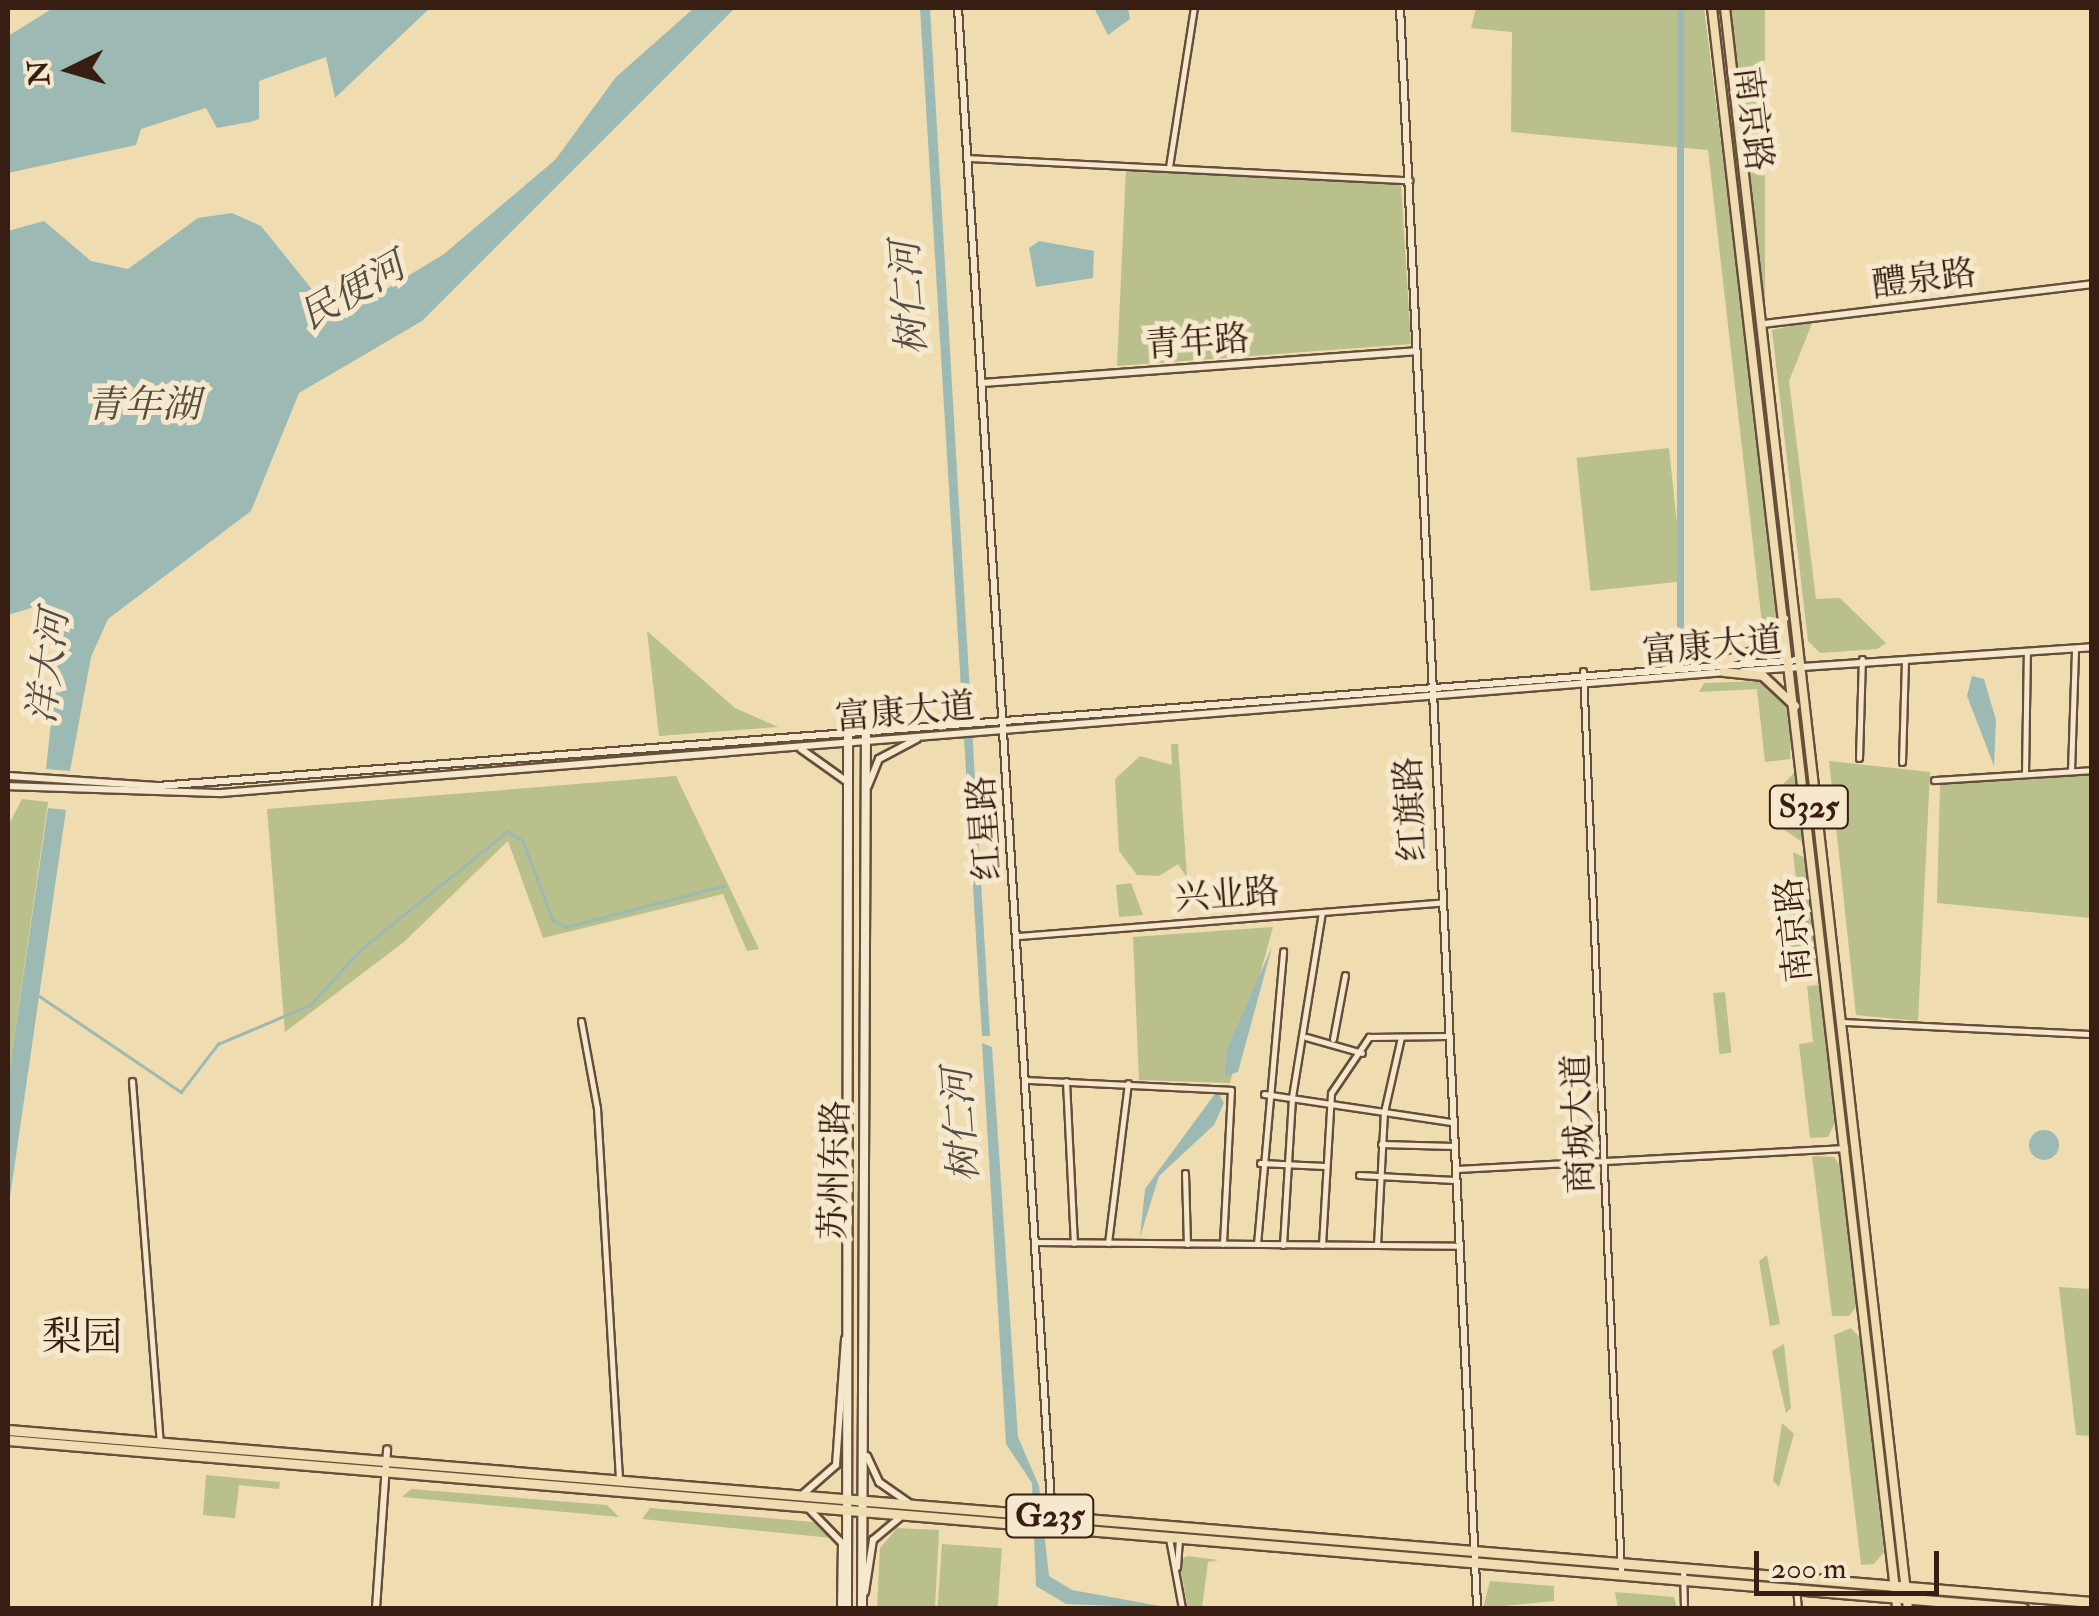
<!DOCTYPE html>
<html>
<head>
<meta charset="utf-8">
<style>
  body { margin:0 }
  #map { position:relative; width:2099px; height:1616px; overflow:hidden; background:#f0dcb1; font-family:"IM FELL Double Pica","Noto Serif SC",serif }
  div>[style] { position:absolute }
  .green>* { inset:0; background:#b9c08c; transform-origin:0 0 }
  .water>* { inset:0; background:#9cbab3; transform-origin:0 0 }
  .round { border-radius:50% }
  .stream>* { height:2.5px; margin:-1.25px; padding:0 1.25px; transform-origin:1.25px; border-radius:1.25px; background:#9cbab3 }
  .roads { filter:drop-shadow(2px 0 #664e3a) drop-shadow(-2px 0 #664e3a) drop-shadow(0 2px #664e3a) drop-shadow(0 -2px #664e3a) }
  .minor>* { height:5px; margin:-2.5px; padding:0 2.5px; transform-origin:2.5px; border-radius:2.5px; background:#f5e8cc }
  .tertiary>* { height:6px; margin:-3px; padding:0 3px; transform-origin:3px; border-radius:3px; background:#f5e8cc }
  .secondary>* { height:8px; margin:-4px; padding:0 4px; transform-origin:4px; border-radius:4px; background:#f5e8cc }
  .primary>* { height:8px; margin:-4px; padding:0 4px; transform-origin:4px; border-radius:4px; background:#f0dcb1 }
  .trunk>* { height:9px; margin:-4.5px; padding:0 4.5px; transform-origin:4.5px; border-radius:4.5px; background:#f0dcb1 }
  span { translate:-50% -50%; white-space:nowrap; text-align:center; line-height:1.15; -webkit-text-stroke:10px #f5e8cc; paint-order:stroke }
  .shield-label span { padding:2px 8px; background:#f5e8cc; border:2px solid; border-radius:8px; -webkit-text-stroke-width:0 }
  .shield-label { font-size:32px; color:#381e12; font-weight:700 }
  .street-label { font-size:35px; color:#381e12 }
  .water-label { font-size:38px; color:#564d42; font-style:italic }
  .quarter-label { font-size:40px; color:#381e12 }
  .frame { position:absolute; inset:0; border:10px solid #381e12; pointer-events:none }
  .north { position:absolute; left:20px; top:20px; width:100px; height:100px; -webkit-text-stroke:8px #f5e8cc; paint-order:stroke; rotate:265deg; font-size:28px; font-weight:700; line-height:40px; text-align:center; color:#381e12 }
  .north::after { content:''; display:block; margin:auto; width:35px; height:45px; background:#381e12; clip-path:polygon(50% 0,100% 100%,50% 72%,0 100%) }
  .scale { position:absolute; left:1754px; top:1551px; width:185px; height:45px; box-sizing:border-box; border:5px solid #381e12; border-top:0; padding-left:12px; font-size:30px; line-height:35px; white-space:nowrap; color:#381e12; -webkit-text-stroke:8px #f5e8cc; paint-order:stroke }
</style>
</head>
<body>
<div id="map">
  <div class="green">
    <i style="clip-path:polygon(1476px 8px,1704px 8px,1781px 617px,1771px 642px,1751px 649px,1763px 632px,1708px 150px,1511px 132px,1512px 32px,1471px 28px)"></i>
    <i style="left:1732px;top:8px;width:33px;height:304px"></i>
    <i style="clip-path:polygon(1126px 169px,1401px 185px,1411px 344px,1117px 366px)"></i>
    <i style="clip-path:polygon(1813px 321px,1789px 381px,1816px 599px,1840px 598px,1886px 643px,1877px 649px,1820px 653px,1808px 641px,1772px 330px)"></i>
    <i style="left:1669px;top:448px;width:134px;height:93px;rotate:84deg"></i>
    <i style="clip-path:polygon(647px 631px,735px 708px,778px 727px,659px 736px)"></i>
    <i style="clip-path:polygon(1761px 681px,1792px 709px,1790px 759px,1765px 762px,1757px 689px,1699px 692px,1704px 683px)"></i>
    <i style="clip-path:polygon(1171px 744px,1178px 744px,1187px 878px,1178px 864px,1159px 876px,1137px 875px,1119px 851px,1115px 779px,1140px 756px,1172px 765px)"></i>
    <i style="clip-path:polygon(1829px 761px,1930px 772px,1918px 1021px,1856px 1015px)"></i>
    <i style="clip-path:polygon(1799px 768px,1808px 846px,1780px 827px,1776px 791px)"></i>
    <i style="clip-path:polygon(2091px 774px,2091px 918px,1937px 903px,1940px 784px)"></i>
    <i style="clip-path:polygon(676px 776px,759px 949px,747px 951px,723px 894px,543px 938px,508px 841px,404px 942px,285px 1032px,267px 809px)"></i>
    <i style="clip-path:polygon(22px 799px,48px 802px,8px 1080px,8px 826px)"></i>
    <i style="clip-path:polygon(1793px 852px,1810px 860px,1819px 957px,1815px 967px,1790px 971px,1782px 900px,1798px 897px)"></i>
    <i style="clip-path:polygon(1131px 883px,1143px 915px,1119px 917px,1116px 885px)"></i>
    <i style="clip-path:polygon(1273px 927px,1230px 1083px,1139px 1080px,1133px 937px)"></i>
    <i style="clip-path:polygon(1820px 985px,1837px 1119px,1828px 1137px,1810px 1138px,1799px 1044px,1813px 1042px,1807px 986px)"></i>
    <i style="left:1725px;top:992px;width:61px;height:12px;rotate:84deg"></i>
    <i style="clip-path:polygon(1812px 1156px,1834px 1157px,1843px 1170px,1858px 1305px,1849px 1316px,1832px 1316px)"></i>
    <i style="clip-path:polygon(1767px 1255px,1780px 1324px,1770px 1326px,1759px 1261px)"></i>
    <i style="clip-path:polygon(2059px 1287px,2091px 1289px,2091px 1436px,2076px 1435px)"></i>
    <i style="clip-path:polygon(1851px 1328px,1861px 1339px,1884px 1552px,1874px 1564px,1861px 1565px,1834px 1335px)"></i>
    <i style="clip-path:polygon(1784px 1344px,1791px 1408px,1786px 1413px,1772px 1351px)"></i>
    <i style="clip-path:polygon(1782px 1423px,1794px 1434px,1779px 1487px,1773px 1481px)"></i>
    <i style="clip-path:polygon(206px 1475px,280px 1482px,279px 1489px,239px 1485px,235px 1518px,203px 1515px)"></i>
    <i style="clip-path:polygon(411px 1489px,607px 1505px,619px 1517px,402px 1497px)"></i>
    <i style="clip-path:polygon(650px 1508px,813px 1522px,832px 1538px,642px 1519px)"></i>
    <i style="clip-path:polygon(897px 1528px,939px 1530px,935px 1608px,877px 1608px,880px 1548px)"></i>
    <i style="left:942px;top:1544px;width:60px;height:64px;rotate:4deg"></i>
    <i style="clip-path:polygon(1187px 1556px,1219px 1560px,1208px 1562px,1202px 1608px,1188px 1608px,1179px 1561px)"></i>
    <i style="clip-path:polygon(1490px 1581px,1554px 1586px,1554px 1601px,1483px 1608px)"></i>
    <i style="clip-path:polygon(1615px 1592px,1674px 1597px,1677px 1608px,1618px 1608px)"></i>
  </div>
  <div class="water">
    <i style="clip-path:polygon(53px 8px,430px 8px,335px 98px,326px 57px,259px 81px,259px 119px,250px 122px,217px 128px,206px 108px,141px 129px,136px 145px,8px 173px,8px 36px)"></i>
    <i style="clip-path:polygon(694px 8px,735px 8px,422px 321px,299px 393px,251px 511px,108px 619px,91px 657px,70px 771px,46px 769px,61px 631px,41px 605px,8px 615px,8px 231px,44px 221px,91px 261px,128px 269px,198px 218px,232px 213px,261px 226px,315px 293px,370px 299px,444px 254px,555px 160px,616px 77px)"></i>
    <i style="clip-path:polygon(920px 8px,930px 8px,990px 1036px,982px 1036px)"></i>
    <i style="clip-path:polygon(1094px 8px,1128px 8px,1130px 19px,1108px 35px)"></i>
    <i style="left:1677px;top:8px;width:7px;height:624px"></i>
    <i style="clip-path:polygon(1039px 241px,1094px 251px,1093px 278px,1036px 287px,1029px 248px)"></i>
    <i style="clip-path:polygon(1972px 676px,1984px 679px,1996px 720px,1994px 766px,1967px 696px)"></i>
    <i style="clip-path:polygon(48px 808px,66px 810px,8px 1211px,8px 1080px)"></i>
    <i style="clip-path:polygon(1272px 947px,1238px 1072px,1225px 1076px,1227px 1049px)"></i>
    <i style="clip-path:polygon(982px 1043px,992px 1047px,1018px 1437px,1039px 1486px,1049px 1576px,1072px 1590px,1171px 1608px,1066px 1604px,1036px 1586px,1032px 1483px,1006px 1444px)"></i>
    <i style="clip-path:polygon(1217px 1091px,1224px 1103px,1214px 1125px,1159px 1176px,1140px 1237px,1145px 1189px)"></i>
    <i class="round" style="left:2029px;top:1130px;width:30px;height:30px"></i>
  </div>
  <div class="stream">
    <i style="left:38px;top:995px;width:173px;rotate:34.1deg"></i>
    <i style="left:181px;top:1092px;width:61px;rotate:-52.4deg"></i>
    <i style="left:218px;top:1044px;width:100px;rotate:-23deg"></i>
    <i style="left:310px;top:1005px;width:74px;rotate:-47.7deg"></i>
    <i style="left:360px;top:950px;width:190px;rotate:-38.8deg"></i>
    <i style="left:508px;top:831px;width:18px;rotate:34deg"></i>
    <i style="left:523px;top:841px;width:85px;rotate:69.2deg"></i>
    <i style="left:553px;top:920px;width:15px;rotate:28deg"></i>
    <i style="left:566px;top:927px;width:165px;rotate:-14.7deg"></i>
  </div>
  <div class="roads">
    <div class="minor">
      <i style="left:968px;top:158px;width:442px;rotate:2.9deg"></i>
      <i style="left:1169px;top:167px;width:161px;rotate:-81.1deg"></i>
      <i style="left:1583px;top:671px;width:904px;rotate:87.59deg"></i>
      <i style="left:1859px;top:758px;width:99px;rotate:-88.3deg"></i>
      <i style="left:1902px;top:762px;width:101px;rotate:-88.3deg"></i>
      <i style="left:2071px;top:771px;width:122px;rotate:-88.1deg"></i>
      <i style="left:2025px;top:774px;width:122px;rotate:-89.1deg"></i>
      <i style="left:1934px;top:780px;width:158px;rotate:-3.6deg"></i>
      <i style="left:1018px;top:936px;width:423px;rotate:-4.5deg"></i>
      <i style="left:581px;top:1021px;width:88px;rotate:79.6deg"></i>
      <i style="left:597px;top:1108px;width:374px;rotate:86.6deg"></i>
      <i style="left:1844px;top:1022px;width:248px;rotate:2.8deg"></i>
      <i style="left:1306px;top:1037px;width:58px;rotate:15.9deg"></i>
      <i style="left:1333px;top:1039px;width:65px;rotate:-79.4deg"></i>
      <i style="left:1027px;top:1080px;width:204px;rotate:2.8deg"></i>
      <i style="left:1231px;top:1090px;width:154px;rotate:93deg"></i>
      <i style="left:132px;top:1081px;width:362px;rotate:85.6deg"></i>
      <i style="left:1066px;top:1081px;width:162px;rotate:87.2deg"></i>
      <i style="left:1264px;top:1094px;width:189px;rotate:8.5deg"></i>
      <i style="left:1381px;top:1144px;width:72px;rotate:1.6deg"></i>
      <i style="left:1260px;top:1163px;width:65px;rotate:2.6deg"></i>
      <i style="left:1457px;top:1169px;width:389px;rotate:-3.1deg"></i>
      <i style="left:1185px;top:1173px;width:71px;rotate:88.4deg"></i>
      <i style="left:1359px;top:1175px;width:95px;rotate:3deg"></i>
      <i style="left:1038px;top:1242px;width:420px;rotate:0.5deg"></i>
      <i style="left:1108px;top:1243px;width:161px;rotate:-82.9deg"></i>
      <i style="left:1257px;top:1244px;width:294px;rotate:-84.9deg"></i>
      <i style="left:1283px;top:1245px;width:148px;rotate:-86.5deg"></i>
      <i style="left:1292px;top:1097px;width:187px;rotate:-80.8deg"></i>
      <i style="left:1322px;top:1245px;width:152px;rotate:-86.6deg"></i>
      <i style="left:1331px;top:1093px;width:68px;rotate:-55.8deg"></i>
      <i style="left:1369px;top:1037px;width:78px;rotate:-0.7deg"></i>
      <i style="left:1377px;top:1245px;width:133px;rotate:-87deg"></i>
      <i style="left:1384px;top:1112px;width:77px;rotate:-77.2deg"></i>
      <i style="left:1169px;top:1538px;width:71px;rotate:79.5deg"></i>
      <i style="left:1177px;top:1567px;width:29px;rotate:-86deg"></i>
      <i style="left:1683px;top:1567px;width:41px;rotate:88.6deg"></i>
      <i style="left:1796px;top:1587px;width:21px;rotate:85deg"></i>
    </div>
    <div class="tertiary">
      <i style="left:958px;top:8px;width:1514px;rotate:86.44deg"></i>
      <i style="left:1400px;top:8px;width:1602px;rotate:87.24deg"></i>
      <i style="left:1763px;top:324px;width:331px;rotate:-6.9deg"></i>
      <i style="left:982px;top:383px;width:435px;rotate:-4.2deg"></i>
      <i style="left:1743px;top:671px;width:350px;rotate:-3.9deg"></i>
      <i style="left:801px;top:749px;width:55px;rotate:35.4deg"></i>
      <i style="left:8px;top:776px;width:150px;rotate:3.8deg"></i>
      <i style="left:158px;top:786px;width:1646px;rotate:-4.39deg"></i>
      <i style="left:8px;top:786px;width:213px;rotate:1.9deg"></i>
      <i style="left:221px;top:793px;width:1510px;rotate:-4.6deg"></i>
      <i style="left:868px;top:786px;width:29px;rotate:-68deg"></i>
      <i style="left:879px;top:759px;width:43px;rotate:-27.8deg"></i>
      <i style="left:867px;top:1456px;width:29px;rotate:65deg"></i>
      <i style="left:879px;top:1482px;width:38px;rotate:35deg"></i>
      <i style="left:803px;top:1494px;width:44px;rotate:-41.3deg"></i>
      <i style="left:836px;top:1465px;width:126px;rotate:-85.9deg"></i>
      <i style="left:809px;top:1509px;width:47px;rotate:45.9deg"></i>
      <i style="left:842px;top:1543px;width:65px;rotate:90.9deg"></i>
      <i style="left:865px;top:1592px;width:53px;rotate:-81.3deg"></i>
      <i style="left:873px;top:1540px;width:39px;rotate:-40deg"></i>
      <i style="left:376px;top:1608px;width:159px;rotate:-86deg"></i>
    </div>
    <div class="secondary">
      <i style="left:847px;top:1608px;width:875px;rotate:-89.93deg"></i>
      <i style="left:862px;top:1608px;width:877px;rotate:-89.74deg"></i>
    </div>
    <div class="primary">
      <i style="left:1712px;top:8px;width:1611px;rotate:83.4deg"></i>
      <i style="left:1725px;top:8px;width:1610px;rotate:83.48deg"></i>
      <i style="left:1723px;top:661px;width:48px;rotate:-16.9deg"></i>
      <i style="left:1769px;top:647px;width:32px;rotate:-62deg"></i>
      <i style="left:1724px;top:672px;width:39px;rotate:6deg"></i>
      <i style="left:1763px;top:676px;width:44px;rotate:43.2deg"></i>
    </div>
    <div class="trunk">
      <i style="left:8px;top:1430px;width:2091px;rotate:4.72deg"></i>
      <i style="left:8px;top:1440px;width:2022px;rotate:4.77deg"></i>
    </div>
  </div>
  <div class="shield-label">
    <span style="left:1809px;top:807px">S325</span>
    <span style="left:1050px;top:1516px">G235</span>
  </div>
  <div class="street-label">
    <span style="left:1753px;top:119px;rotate:83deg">南京路</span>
    <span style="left:1924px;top:279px;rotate:-7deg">醴泉路</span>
    <span style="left:1197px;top:342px;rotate:-4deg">青年路</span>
    <span style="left:1712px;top:646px;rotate:-5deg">富康大道</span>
    <span style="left:905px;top:712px;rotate:-5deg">富康大道</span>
    <span style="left:1411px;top:809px;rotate:-93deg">红旗路</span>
    <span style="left:985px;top:828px;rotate:-94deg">红星路</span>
    <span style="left:1227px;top:895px;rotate:-4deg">兴业路</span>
    <span style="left:1794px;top:930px;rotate:-96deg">南京路</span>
    <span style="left:1579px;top:1124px;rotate:-92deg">商城大道</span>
    <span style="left:835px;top:1170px;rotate:-89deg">苏州东路</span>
  </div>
  <div class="water-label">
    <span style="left:353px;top:292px;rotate:-30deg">民便河</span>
    <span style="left:910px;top:298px;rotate:-94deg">树仁河</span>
    <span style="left:143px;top:406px">青年湖</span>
    <span style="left:49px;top:667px;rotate:-83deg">洋大河</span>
    <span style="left:962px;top:1125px;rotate:-94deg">树仁河</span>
  </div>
  <div class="quarter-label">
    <span style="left:82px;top:1338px">梨园</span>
  </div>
  <div class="frame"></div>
  <div class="north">N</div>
  <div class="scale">200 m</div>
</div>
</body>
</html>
